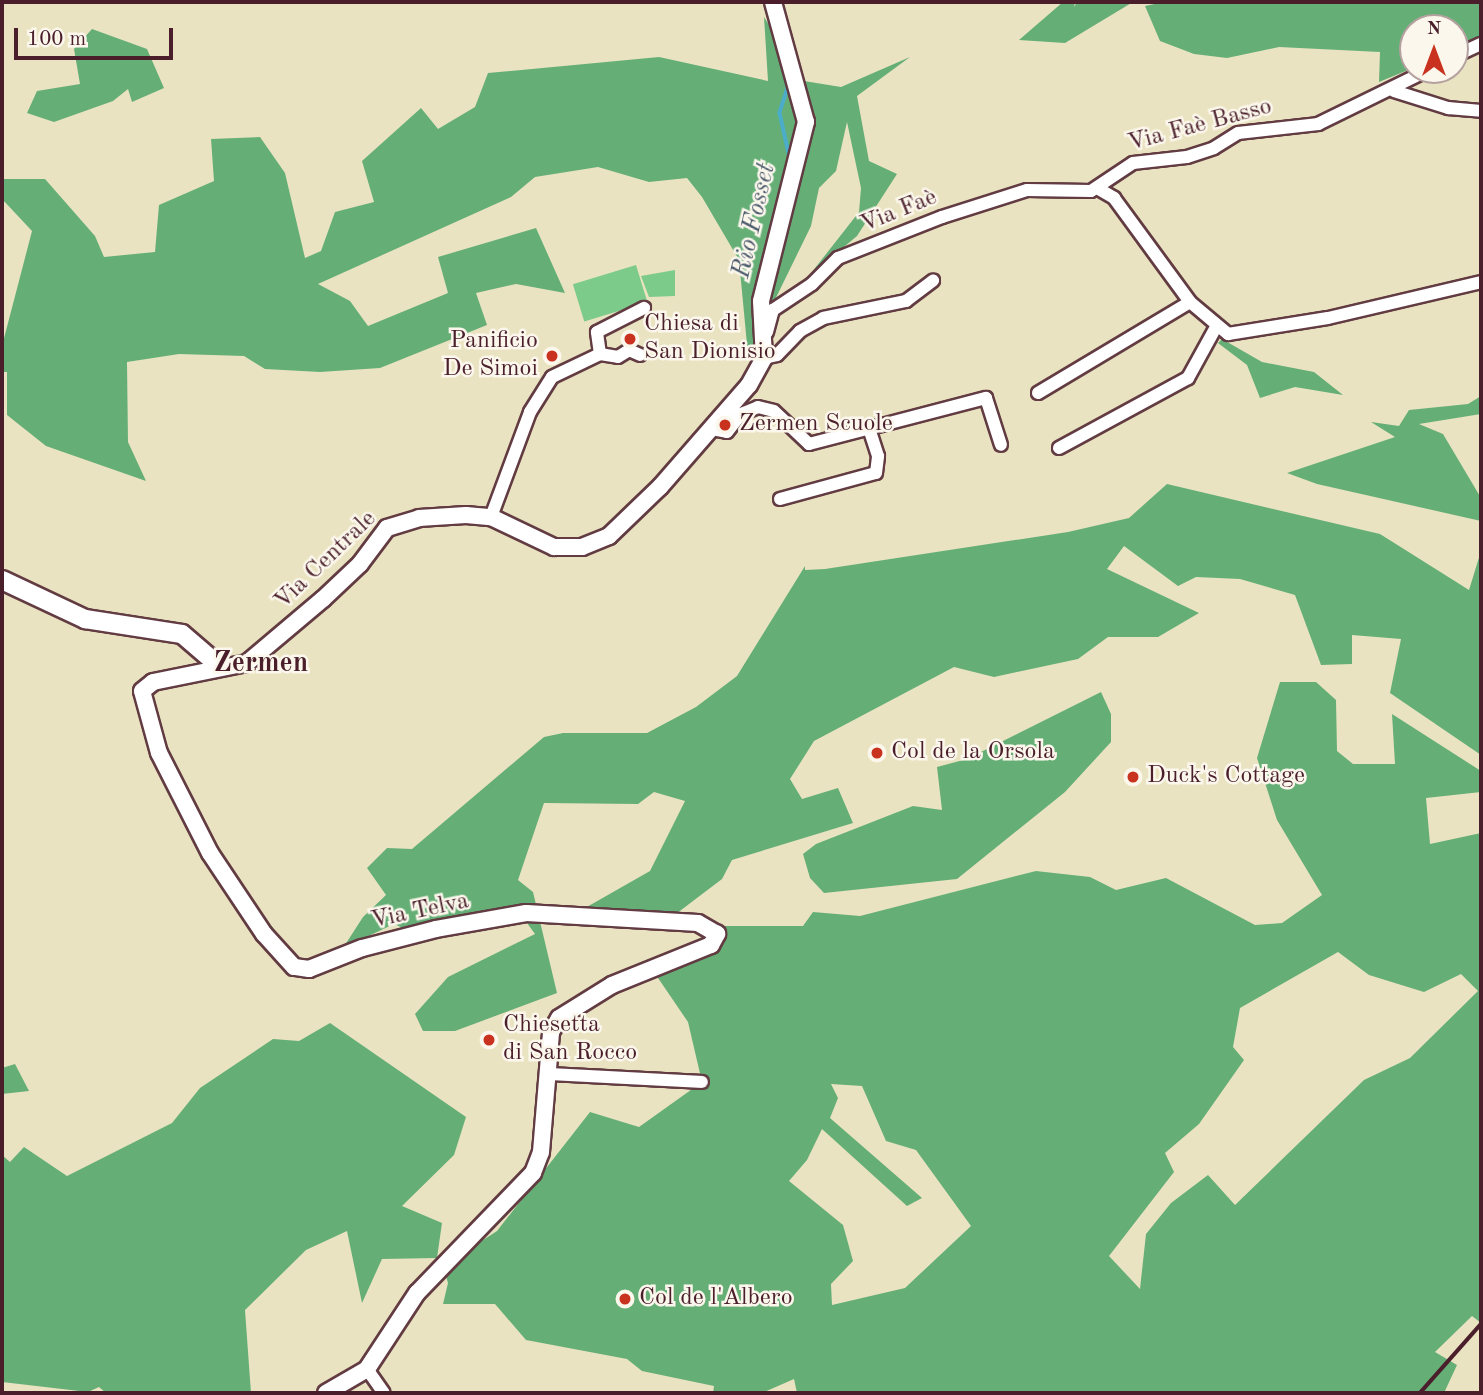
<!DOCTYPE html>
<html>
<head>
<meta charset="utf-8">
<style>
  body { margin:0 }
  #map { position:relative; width:1483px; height:1395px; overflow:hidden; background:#eae3c1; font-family:"Old Standard TT",serif }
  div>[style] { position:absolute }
  .green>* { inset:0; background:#7ccb8b; transform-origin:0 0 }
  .forest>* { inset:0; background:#65af77 }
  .stream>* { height:3.5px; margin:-1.75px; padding:0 1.75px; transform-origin:1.75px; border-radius:1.75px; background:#4badca }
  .roads { filter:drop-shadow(2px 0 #623c42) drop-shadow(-2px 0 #623c42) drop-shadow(0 2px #623c42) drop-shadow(0 -2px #623c42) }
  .minor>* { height:12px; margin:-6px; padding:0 6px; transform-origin:6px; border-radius:6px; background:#fff }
  .tertiary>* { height:16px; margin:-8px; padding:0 8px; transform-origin:8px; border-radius:8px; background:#fff }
  .secondary>* { height:18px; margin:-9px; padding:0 9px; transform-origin:9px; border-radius:9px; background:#fff }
  .rail>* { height:3.5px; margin:-1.75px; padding:0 1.75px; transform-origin:1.75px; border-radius:1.75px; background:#4a1f2b }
  .dots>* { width:19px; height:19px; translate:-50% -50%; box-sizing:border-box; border:4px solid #fbf7ec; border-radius:50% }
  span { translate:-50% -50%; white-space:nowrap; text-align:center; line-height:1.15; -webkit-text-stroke:5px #fbf7ec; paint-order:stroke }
  .street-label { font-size:24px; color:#4a1f2b }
  .poi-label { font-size:24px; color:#4a1f2b }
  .left { translate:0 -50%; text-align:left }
  .right { translate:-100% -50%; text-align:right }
  .water-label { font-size:26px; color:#4a586b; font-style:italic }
  .quarter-label { font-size:28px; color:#4a1f2b; font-weight:700 }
  .frame { position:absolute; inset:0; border:4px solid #4a1f2b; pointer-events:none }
  .north { position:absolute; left:1399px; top:14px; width:70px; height:70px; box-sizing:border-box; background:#fbf7ec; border:2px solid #b4a19f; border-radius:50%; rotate:0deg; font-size:19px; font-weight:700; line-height:28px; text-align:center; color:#4a1f2b }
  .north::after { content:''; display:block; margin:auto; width:24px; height:32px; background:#c8321e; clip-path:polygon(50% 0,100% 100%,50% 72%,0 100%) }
  .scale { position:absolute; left:14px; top:28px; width:159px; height:32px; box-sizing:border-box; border:4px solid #4a1f2b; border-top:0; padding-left:9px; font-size:21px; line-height:24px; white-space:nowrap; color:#4a1f2b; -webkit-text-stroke:5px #fbf7ec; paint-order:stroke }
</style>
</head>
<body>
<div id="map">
  <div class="green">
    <i style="left:636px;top:265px;width:39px;height:66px;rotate:73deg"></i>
    <i style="clip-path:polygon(675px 270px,675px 296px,649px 297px,641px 276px)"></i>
  </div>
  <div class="forest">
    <i style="clip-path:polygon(1063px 2px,1075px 2px,1074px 7px,1077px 2px,1133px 2px,1065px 43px,1019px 40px)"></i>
    <i style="clip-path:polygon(1164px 2px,1481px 2px,1481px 38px,1455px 50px,1455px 28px,1413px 28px,1413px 68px,1379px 82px,1380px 52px,1279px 47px,1227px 58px,1194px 54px,1160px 41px,1145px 6px)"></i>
    <i style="clip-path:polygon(764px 17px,804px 81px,841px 87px,910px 57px,857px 96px,869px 161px,897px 174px,857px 236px,808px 277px,859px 212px,861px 188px,847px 122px,836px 171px,819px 188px,811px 226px,748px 355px,739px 260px,702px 197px,687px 178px,649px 182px,598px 167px,535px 177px,511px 197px,318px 284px,350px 301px,368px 326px,448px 293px,438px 257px,536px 228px,565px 293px,516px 284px,476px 293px,487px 325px,380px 368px,320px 372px,265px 369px,244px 356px,179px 354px,127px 362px,128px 442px,146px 481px,46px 446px,7px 415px,7px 372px,2px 372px,2px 346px,32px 231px,2px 199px,2px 179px,45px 179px,95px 236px,104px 257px,155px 252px,159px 205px,214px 181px,211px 139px,260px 137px,285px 173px,305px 258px,321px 251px,335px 212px,374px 202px,362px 161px,421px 108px,438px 129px,475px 107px,488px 73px,659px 57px,768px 81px)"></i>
    <i style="clip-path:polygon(92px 29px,147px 49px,164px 88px,132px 102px,128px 89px,113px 101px,54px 122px,27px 113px,37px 91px,80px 84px,74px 49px)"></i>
    <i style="clip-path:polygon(1222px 339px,1262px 362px,1314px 372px,1343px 395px,1295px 387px,1260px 398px,1247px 365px,1218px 343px)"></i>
    <i style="clip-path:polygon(1481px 396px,1481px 414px,1419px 424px,1443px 434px,1481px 498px,1481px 521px,1317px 484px,1287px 473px,1395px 437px,1371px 422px,1399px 426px,1409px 410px,1468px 404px)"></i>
    <i style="clip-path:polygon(1167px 484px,1380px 534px,1469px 590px,1481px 551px,1481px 755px,1390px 693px,1401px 639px,1352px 635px,1352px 664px,1321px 665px,1295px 595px,1240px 579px,1196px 577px,1178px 586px,1124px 546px,1107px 569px,1199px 613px,1158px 637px,1108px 637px,1078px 659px,994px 677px,954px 667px,814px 741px,790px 779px,802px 799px,838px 788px,853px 823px,732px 860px,722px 879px,668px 920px,571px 916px,650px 871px,685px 801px,654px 792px,638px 804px,544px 803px,518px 880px,533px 892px,557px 993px,455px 1031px,423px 1031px,415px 1014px,448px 977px,535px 934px,527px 923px,429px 940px,394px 924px,343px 948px,363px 917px,386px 895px,367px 868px,387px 848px,412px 849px,544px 737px,563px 733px,647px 733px,696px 707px,737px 676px,805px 566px,805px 570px,825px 569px,1068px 532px,1129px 518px)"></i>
    <i style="clip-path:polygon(evenodd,1280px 682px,1316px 682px,1336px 700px,1337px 751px,1353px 764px,1395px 764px,1392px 714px,1481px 771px,1481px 792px,1426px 798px,1430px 844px,1481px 833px,1481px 1323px,1472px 1316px,1435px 1352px,1457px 1365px,1444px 1393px,797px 1393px,794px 1379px,762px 1393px,713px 1393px,714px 1386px,642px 1371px,627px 1359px,526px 1340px,495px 1304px,443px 1304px,448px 1283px,443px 1266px,497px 1231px,590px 1112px,639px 1127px,702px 1082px,688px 1022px,656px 975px,711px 950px,723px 926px,803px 926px,813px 912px,860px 916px,1036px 871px,1090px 877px,1116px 890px,1166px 878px,1255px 925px,1282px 923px,1322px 895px,1277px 820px,1257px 758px,1280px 682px,1338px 952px,1369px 975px,1424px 992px,1461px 974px,1478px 991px,1410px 1058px,1364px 1080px,1235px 1205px,1208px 1175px,1171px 1203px,1146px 1234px,1140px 1289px,1109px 1256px,1174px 1172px,1165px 1153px,1199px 1124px,1244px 1060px,1233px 1047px,1240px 1008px,1338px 952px,1280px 682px,831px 1084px,862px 1086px,886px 1141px,916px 1150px,971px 1226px,905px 1288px,832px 1305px,831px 1284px,853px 1261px,843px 1225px,789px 1181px,807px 1160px,822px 1129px,907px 1206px,922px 1198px,830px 1118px,838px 1098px,831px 1084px)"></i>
    <i style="clip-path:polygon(1101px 692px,1111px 714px,1111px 742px,1065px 792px,957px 879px,824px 893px,810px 878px,803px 854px,816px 844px,913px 806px,942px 810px,937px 767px,967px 759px)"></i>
    <i style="clip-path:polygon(330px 1023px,466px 1117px,454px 1155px,402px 1206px,442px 1223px,437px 1258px,382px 1259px,362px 1303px,347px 1231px,306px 1250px,245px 1310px,251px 1393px,106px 1393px,99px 1387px,88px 1392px,2px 1382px,2px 1155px,10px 1162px,24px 1147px,67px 1176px,172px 1123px,200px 1088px,273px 1039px,299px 1041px)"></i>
    <i style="clip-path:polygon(15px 1064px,29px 1091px,2px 1094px,2px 1068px)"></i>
  </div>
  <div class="stream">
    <i style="left:785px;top:74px;width:14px;rotate:78deg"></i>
    <i style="left:788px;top:88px;width:26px;rotate:108deg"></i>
    <i style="left:780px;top:113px;width:46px;rotate:77.5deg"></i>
  </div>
  <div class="roads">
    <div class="minor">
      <i style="left:1455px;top:56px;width:29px;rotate:-25deg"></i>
      <i style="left:1394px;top:91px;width:57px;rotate:17.5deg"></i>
      <i style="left:1448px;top:108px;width:33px;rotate:5deg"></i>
      <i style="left:1097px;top:188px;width:20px;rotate:30deg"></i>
      <i style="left:1114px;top:198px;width:129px;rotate:53.8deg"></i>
      <i style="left:1190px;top:302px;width:50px;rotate:40.1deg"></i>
      <i style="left:1228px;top:334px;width:101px;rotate:-9.1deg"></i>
      <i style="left:1328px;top:318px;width:157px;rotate:-13.2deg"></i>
      <i style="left:767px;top:332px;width:23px;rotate:-75deg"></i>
      <i style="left:773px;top:310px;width:47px;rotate:-33.7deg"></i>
      <i style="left:812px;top:284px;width:37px;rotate:-45deg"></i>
      <i style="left:838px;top:258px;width:112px;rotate:-21.5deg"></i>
      <i style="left:942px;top:217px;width:89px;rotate:-17.6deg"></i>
      <i style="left:1027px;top:190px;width:64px;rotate:0.9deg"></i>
      <i style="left:1091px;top:191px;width:50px;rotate:-33.7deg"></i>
      <i style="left:1133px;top:163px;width:54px;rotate:-6.3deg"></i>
      <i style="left:1187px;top:157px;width:28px;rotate:-18deg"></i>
      <i style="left:1214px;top:148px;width:28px;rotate:-32deg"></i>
      <i style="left:1238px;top:133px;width:81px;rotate:-6.4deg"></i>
      <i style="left:1318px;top:124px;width:123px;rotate:-26.1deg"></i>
      <i style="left:600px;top:354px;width:22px;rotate:-98deg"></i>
      <i style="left:597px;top:332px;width:53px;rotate:-27.1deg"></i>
      <i style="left:764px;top:358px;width:13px;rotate:-13deg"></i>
      <i style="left:777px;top:355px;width:33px;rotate:-46deg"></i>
      <i style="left:800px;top:331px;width:26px;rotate:-29deg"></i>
      <i style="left:823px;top:318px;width:85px;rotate:-11.6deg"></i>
      <i style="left:906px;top:301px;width:34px;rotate:-37deg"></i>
      <i style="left:1038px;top:393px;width:177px;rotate:-30.9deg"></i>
      <i style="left:712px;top:429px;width:15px;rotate:11deg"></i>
      <i style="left:727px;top:432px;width:23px;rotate:-52deg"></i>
      <i style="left:741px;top:414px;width:18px;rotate:-22deg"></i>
      <i style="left:758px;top:407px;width:16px;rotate:14deg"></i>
      <i style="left:774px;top:411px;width:48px;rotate:43.3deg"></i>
      <i style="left:809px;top:444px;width:183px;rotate:-14.6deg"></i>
      <i style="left:986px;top:398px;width:49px;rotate:72.3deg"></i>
      <i style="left:1059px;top:448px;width:147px;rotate:-28.5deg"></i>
      <i style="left:1188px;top:378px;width:58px;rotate:-61.2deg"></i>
      <i style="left:780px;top:499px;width:99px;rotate:-15.2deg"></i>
      <i style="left:876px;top:473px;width:17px;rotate:-83deg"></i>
      <i style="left:878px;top:456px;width:29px;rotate:-108deg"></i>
      <i style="left:491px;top:517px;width:112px;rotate:-69.6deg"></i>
      <i style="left:530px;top:412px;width:41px;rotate:-57.8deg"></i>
      <i style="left:552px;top:377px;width:53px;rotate:-25.6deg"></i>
      <i style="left:600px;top:354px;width:18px;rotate:9deg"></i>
      <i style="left:618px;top:357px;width:13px;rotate:-32deg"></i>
      <i style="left:629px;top:350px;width:12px;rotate:24deg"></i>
      <i style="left:551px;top:1074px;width:151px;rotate:3deg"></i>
      <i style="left:367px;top:1369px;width:29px;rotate:55deg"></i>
    </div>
    <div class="tertiary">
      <i style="left:326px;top:1393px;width:48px;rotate:-30.3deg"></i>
      <i style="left:367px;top:1369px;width:91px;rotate:-56.7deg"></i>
      <i style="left:417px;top:1293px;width:167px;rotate:-46deg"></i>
      <i style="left:533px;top:1173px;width:22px;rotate:-69deg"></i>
      <i style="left:541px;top:1152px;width:120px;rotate:-85.2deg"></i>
      <i style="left:551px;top:1032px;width:16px;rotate:-60deg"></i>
      <i style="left:559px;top:1018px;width:62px;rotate:-31.9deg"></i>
      <i style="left:612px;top:985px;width:107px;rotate:-22deg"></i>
      <i style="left:711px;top:945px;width:13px;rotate:-61deg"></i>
      <i style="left:717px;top:934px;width:22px;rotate:-150deg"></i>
      <i style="left:698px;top:923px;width:172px;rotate:-176.7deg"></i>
      <i style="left:526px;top:913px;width:91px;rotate:169.9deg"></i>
      <i style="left:436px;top:929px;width:76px;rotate:165.6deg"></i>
      <i style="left:362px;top:948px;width:57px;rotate:158.4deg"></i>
      <i style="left:309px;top:969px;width:15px;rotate:-172deg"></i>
      <i style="left:294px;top:967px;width:45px;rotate:-132.3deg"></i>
      <i style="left:264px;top:934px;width:97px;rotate:-123.7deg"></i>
      <i style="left:210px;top:853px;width:112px;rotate:-117deg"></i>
      <i style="left:159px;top:753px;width:64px;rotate:-105.3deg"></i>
      <i style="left:142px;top:691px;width:14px;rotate:-39deg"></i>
      <i style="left:153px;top:682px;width:96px;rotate:-11.4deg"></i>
      <i style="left:247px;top:663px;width:99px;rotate:-40.1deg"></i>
      <i style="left:323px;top:599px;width:51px;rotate:-43.4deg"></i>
      <i style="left:360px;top:564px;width:45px;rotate:-53.1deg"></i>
      <i style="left:387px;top:528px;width:34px;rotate:-17deg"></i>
      <i style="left:419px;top:518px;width:47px;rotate:-3.7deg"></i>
      <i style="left:466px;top:515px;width:25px;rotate:5deg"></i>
      <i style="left:491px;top:517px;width:70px;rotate:25.5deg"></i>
      <i style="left:554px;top:547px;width:28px"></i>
      <i style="left:582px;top:547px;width:29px;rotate:-22deg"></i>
      <i style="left:609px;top:536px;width:71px;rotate:-43.9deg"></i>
      <i style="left:660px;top:487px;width:135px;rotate:-48.9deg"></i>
      <i style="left:749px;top:385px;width:31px;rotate:-61deg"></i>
      <i style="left:764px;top:358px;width:57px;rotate:-93deg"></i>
      <i style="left:761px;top:301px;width:185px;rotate:-75.9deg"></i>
      <i style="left:806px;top:122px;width:124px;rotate:-105.4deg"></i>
    </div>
    <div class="secondary">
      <i style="left:2px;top:580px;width:92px;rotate:25.2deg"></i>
      <i style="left:85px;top:619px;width:98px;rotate:8.8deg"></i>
      <i style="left:182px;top:634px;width:48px;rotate:40.7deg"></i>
    </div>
  </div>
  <div class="rail">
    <i style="left:1420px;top:1393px;width:92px;rotate:-48.5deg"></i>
  </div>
  <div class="dots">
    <i style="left:630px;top:339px;background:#c8321e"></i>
    <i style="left:552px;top:356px;background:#c8321e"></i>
    <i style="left:725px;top:425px;background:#c8321e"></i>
    <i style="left:877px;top:753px;background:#c8321e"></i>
    <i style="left:1133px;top:777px;background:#c8321e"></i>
    <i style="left:489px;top:1040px;background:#c8321e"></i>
    <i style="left:625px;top:1299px;background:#c8321e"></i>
  </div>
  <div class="street-label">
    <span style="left:1200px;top:126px;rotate:-15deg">Via Faè Basso</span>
    <span style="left:899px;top:212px;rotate:-22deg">Via Faè</span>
    <span style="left:326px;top:561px;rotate:-44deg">Via Centrale</span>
    <span style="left:420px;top:912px;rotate:-12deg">Via Telva</span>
  </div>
  <div class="poi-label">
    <span class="left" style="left:644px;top:339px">Chiesa di<br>San Dionisio</span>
    <span class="right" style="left:538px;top:356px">Panificio<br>De Simoi</span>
    <span class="left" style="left:739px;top:425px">Zermen Scuole</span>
    <span class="left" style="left:891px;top:753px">Col de la Orsola</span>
    <span class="left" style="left:1147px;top:777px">Duck's Cottage</span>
    <span class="left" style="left:503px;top:1040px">Chiesetta<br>di San Rocco</span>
    <span class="left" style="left:639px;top:1299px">Col de l'Albero</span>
  </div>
  <div class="water-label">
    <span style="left:755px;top:221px;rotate:-77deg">Rio Fosset</span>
  </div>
  <div class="quarter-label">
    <span style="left:261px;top:664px">Zermen</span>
  </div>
  <div class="frame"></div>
  <div class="north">N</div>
  <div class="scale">100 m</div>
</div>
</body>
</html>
